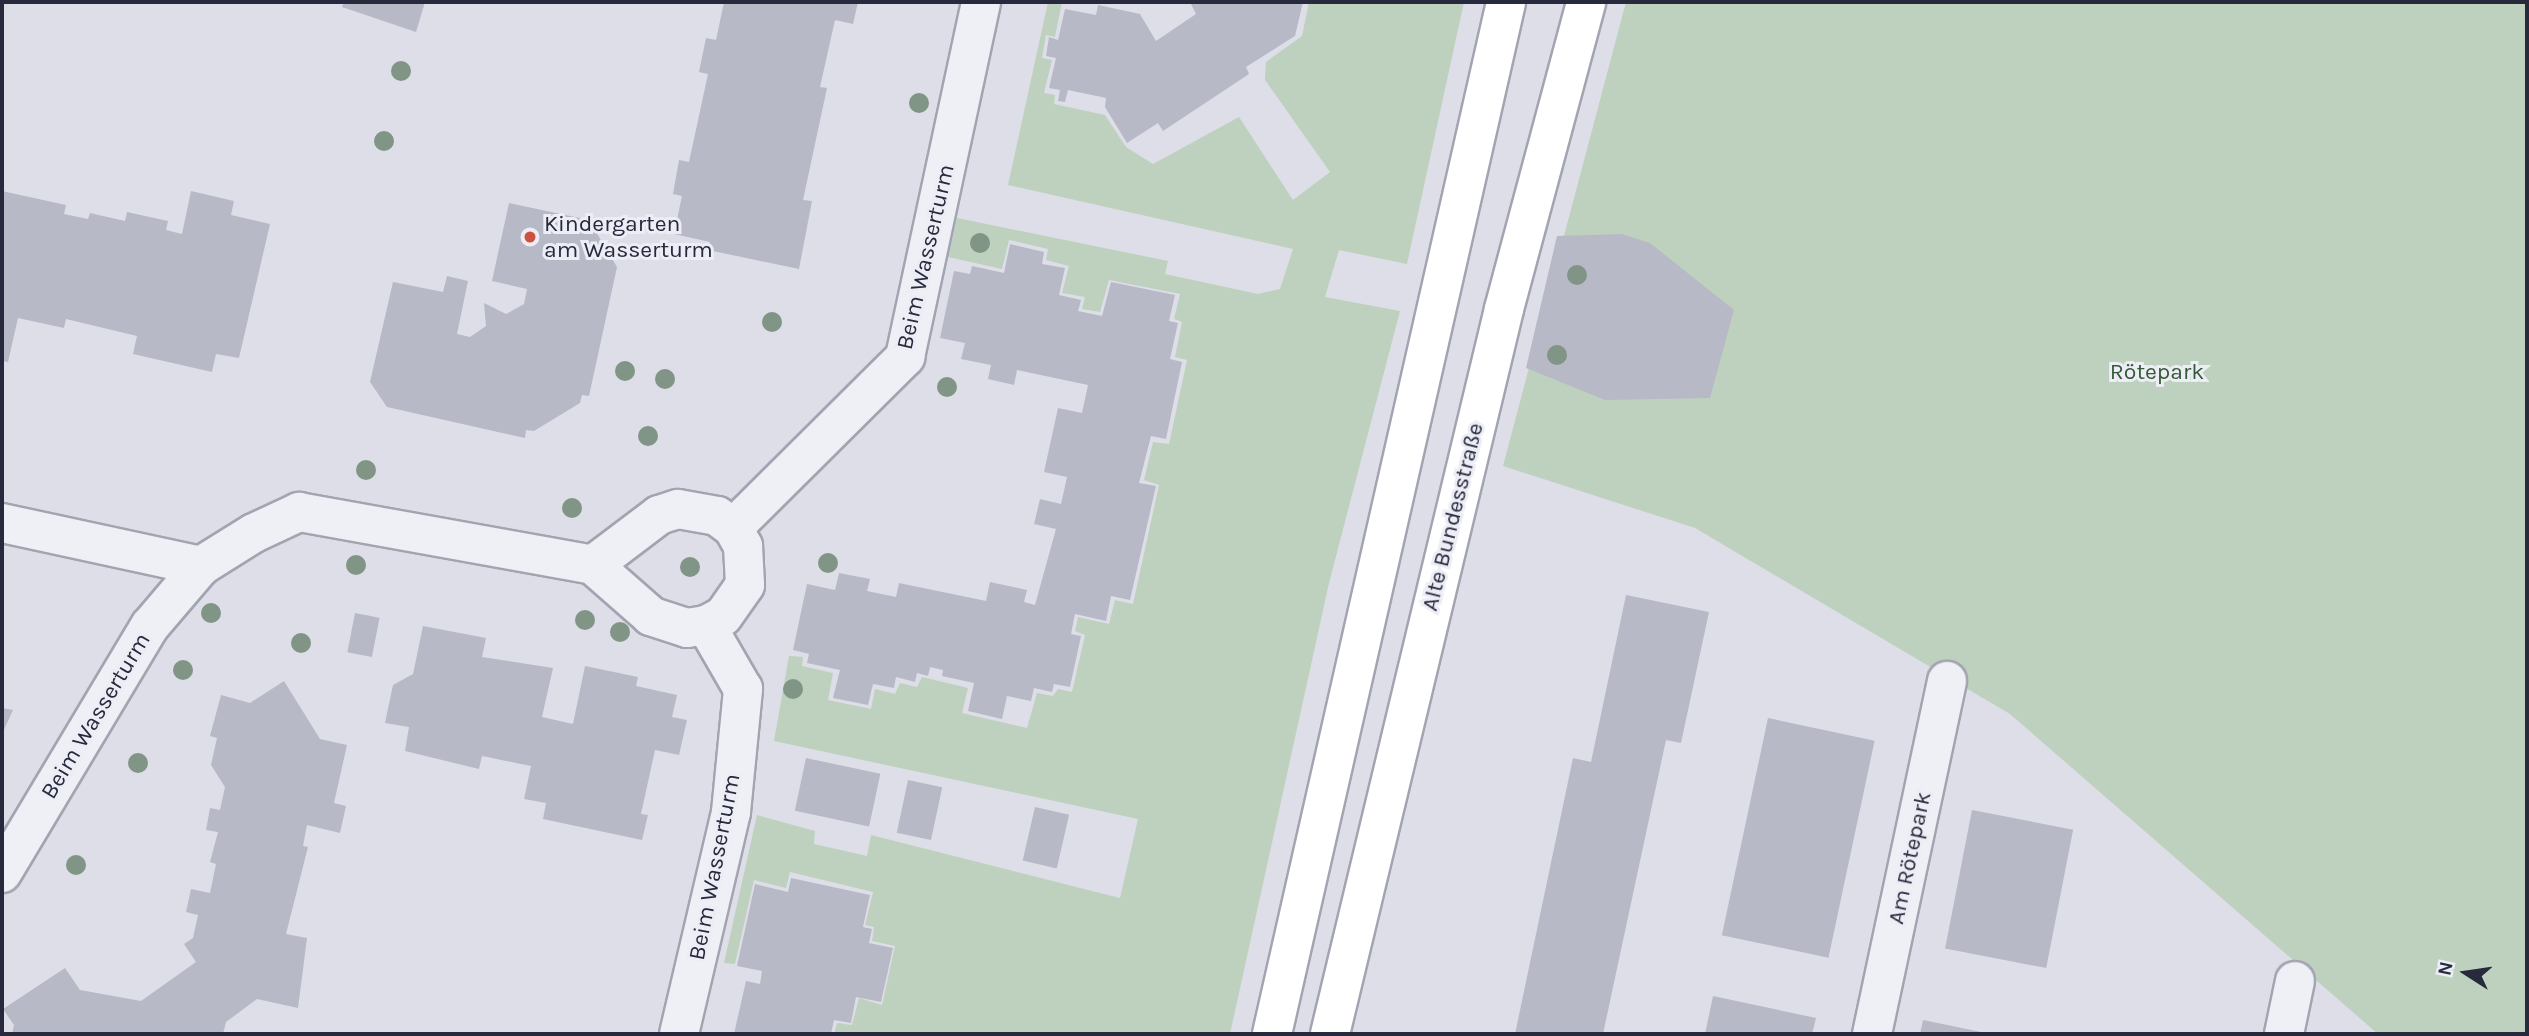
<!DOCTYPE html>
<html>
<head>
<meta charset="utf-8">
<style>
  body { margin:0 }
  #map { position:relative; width:2529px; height:1036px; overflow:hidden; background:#dddee7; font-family:Karla,sans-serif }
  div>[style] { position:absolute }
  .green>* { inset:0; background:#bed1be }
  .building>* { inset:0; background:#b7b9c6; transform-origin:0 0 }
  .roads { filter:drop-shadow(2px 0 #a3a4b1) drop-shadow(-2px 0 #a3a4b1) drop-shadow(0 2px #a3a4b1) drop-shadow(0 -2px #a3a4b1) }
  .minor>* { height:38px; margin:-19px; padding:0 19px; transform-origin:19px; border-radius:19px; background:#eff0f5 }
  .secondary>* { height:38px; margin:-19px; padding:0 19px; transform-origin:19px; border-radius:19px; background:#fff }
  .trees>* { width:20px; height:20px; margin:-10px; border-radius:50%; background:#809586 }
  .dots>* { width:19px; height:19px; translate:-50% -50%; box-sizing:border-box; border:4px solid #ecedf5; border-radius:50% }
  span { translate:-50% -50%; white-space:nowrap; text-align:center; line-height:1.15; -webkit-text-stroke:6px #ecedf5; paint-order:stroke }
  .poi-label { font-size:23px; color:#27293d }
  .left { translate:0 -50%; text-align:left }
  .street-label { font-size:23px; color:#27293d }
  .park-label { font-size:23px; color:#345937 }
  .frame { position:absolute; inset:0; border:4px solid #27293d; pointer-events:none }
  .north { position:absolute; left:2431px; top:938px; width:70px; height:70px; -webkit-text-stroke:5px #ecedf5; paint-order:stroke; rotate:282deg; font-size:19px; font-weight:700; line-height:28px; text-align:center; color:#27293d }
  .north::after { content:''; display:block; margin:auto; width:24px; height:32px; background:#27293d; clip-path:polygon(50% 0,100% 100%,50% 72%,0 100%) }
</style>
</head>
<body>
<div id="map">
  <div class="green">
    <i style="clip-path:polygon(1048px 2px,1062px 2px,1055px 37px,1046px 35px,1042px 58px,1052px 60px,1044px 93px,1055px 95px,1054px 104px,1105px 115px,1126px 147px,1153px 164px,1239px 117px,1293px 200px,1330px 172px,1265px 80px,1266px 62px,1302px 36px,1309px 2px,1464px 2px,1407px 264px,1339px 250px,1325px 297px,1400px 311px,1329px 583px,1230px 1034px,834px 1034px,837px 1023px,852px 1025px,859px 998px,882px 1005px,895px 946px,872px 941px,874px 927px,865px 925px,873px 892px,790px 872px,786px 888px,754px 880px,735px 964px,724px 963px,757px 815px,815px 831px,814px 844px,867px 856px,871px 835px,1120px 898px,1138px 819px,774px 741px,789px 656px,803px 657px,802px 666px,833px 673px,828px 700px,871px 709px,875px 689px,895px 694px,900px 683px,917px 687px,922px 677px,968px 688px,962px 713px,1027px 728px,1037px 693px,1053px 696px,1058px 689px,1072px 692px,1085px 635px,1075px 631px,1078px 617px,1109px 624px,1115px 600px,1133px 604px,1159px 485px,1144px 480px,1153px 442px,1169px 444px,1187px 360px,1175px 357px,1182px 322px,1174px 319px,1180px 294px,1109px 280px,1100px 312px,1082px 309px,1085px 297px,1062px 293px,1069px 266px,1046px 260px,1048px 249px,1009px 240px,1002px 269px,948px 257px,957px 218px,1168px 261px,1165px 274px,1258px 294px,1280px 289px,1293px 249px,1008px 185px)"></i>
    <i style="clip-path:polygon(1626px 2px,2527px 2px,2527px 1034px,2378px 1034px,2010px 714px,1695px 528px,1503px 466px)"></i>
  </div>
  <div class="building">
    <i style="clip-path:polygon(344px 2px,425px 2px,416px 32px,342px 7px)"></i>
    <i style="clip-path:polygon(724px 2px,858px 2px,853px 24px,835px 20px,820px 87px,827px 88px,803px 200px,812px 201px,799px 269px,708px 250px,710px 242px,674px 234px,682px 196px,673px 194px,679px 160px,689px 162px,708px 74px,699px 72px,706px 38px,716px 40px)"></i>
    <i style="clip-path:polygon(1190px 2px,1303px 2px,1295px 36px,1246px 67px,1249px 74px,1163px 131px,1158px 123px,1127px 143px,1105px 107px,1106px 98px,1068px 90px,1065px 102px,1058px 101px,1060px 90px,1049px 88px,1056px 58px,1046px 56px,1049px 37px,1058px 40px,1065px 9px,1096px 15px,1098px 5px,1140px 14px,1156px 41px,1196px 14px)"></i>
    <i style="clip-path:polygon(2px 191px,66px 205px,64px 214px,88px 219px,90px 213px,125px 221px,127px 212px,168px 221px,166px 230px,182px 234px,191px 191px,234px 201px,231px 215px,270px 224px,239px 358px,216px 354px,212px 372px,133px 354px,137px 336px,66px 319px,64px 328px,18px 318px,8px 362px,2px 361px)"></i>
    <i style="clip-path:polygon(509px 203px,589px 220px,617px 267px,589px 396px,582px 395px,580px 403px,534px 431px,526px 430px,525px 438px,387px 407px,370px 382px,393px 282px,443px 292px,447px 276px,468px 281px,457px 334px,470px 337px,486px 326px,484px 303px,506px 314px,524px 304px,527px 289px,492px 281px)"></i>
    <i style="clip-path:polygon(1622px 234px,1650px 243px,1734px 310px,1710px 398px,1605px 400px,1526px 368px,1557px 236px)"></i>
    <i style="clip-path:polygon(1010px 244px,1044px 252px,1042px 264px,1065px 268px,1059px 295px,1081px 300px,1078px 311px,1102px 316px,1111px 282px,1175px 295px,1169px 321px,1178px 323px,1170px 359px,1182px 362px,1166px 439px,1151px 436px,1139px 483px,1156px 486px,1130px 600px,1111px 596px,1106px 621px,1075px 614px,1071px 634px,1081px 636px,1070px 687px,1054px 684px,1052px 692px,1034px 688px,1031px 701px,1007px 696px,1002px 719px,968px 711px,974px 683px,942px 676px,943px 670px,930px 667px,928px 676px,917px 673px,915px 682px,896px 677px,894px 688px,873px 684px,868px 705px,833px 698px,840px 670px,807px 663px,809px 654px,793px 650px,807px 584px,835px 590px,839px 573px,870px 579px,867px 591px,896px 597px,899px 583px,986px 601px,990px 582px,1027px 590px,1024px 602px,1035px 605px,1056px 529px,1034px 524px,1040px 499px,1061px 504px,1067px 477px,1044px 472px,1058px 408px,1082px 413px,1088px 385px,1017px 370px,1014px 385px,988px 379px,991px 365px,961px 359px,965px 343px,940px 338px,954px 271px,970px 274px,972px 266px,1004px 273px)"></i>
    <i style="clip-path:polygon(1626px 595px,1709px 612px,1681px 743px,1666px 740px,1603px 1034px,1515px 1034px,1573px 758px,1591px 762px)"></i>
    <i style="left:355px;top:613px;width:25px;height:40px;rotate:11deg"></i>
    <i style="clip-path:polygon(423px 626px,486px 638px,482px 657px,553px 668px,542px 717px,573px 724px,585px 666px,638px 677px,636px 686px,677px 695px,672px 717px,687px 720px,679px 755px,655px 750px,641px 814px,648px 815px,642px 840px,543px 819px,546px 803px,524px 799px,531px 766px,482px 756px,479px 769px,405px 751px,409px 727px,385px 723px,393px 685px,413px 674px)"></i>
    <i style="clip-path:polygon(284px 681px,320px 739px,347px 745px,334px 803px,346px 806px,340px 833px,307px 825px,303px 846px,308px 847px,286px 934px,307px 938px,298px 1008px,257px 999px,226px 1022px,223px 1034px,12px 1034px,14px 1025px,3px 1009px,65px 968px,80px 990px,141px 1001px,196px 962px,184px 944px,193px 938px,198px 915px,186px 912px,191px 889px,210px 893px,216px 864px,210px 862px,218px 832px,206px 830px,210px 808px,220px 810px,225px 787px,211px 765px,217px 738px,210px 736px,221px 695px,250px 703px)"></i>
    <i style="clip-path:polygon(2px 708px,13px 710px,2px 734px)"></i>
    <i style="left:1768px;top:718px;width:109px;height:222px;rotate:12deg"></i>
    <i style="left:806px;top:758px;width:76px;height:54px;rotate:12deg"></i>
    <i style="left:908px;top:780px;width:35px;height:54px;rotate:12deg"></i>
    <i style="left:1035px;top:807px;width:35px;height:55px;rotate:13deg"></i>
    <i style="left:1972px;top:810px;width:103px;height:141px;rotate:11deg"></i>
    <i style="clip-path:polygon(791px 878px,870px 895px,863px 927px,872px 929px,869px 943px,893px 948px,881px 1002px,856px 997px,851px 1023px,834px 1020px,831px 1034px,734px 1034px,746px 981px,760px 984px,762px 971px,737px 966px,755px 884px,788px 892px)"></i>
    <i style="clip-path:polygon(1713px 996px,1816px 1018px,1812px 1034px,1705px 1034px)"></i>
    <i style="clip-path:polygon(1923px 1020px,1986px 1033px,1986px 1034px,1920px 1034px)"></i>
  </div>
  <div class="roads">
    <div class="minor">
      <i style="left:678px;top:509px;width:40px;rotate:10deg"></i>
      <i style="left:717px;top:516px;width:20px;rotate:37deg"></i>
      <i style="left:733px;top:528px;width:21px;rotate:61deg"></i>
      <i style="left:743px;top:546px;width:39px;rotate:87deg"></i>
      <i style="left:745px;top:585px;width:38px;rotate:125deg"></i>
      <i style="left:723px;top:616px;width:19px;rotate:152deg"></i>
      <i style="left:706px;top:625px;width:19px;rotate:171deg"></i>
      <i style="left:687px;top:628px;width:38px;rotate:-162deg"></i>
      <i style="left:651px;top:616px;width:77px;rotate:-138.7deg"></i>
      <i style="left:593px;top:565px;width:83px;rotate:-37.1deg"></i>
      <i style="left:659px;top:515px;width:20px;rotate:-18deg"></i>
      <i style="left:2px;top:523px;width:204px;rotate:12.2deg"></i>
      <i style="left:733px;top:528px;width:243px;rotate:-44.8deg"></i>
      <i style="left:905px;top:357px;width:363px;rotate:-77.9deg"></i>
      <i style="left:2px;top:873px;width:288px;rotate:-59.1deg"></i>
      <i style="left:150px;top:626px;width:79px;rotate:-49.6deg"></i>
      <i style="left:201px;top:566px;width:62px;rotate:-31.9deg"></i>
      <i style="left:254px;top:533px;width:50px;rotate:-25deg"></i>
      <i style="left:299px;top:512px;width:299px;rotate:10.2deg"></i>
      <i style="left:679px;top:1034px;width:228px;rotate:-76.8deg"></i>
      <i style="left:731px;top:812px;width:124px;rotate:-84.4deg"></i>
      <i style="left:743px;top:689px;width:74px;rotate:-120deg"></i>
      <i style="left:1872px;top:1034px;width:361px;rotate:-78deg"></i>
      <i style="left:2284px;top:1034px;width:54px;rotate:-78.3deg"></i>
    </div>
    <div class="secondary">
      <i style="left:1272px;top:1034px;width:1058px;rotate:-77.22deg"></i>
      <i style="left:1330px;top:1034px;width:746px;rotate:-76.5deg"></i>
      <i style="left:1504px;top:309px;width:318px;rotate:-75deg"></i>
    </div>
  </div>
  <div class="trees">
    <i style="left:401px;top:71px"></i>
    <i style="left:919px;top:103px"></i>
    <i style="left:384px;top:141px"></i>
    <i style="left:980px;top:243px"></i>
    <i style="left:1577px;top:275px"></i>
    <i style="left:772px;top:322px"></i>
    <i style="left:1557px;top:355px"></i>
    <i style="left:625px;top:371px"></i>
    <i style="left:665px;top:379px"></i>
    <i style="left:947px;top:387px"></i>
    <i style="left:648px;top:436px"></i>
    <i style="left:366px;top:470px"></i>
    <i style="left:572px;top:508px"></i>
    <i style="left:828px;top:563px"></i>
    <i style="left:356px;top:565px"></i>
    <i style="left:690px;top:567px"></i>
    <i style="left:211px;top:613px"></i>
    <i style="left:585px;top:620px"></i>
    <i style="left:620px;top:632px"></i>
    <i style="left:301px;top:643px"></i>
    <i style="left:183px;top:670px"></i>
    <i style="left:793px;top:689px"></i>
    <i style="left:138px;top:763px"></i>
    <i style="left:76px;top:865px"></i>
  </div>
  <div class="dots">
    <i style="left:530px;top:237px;background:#cd5041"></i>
  </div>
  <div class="poi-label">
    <span class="left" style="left:544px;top:237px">Kindergarten<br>am Wasserturm</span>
  </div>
  <div class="street-label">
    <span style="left:926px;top:257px;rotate:-77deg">Beim Wasserturm</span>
    <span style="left:1453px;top:517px;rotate:-76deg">Alte Bundesstraße</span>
    <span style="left:96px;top:716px;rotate:-59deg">Beim Wasserturm</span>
    <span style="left:1910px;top:858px;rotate:-78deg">Am Rötepark</span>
    <span style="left:715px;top:867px;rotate:-79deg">Beim Wasserturm</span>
  </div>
  <div class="park-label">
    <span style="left:2157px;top:372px">Rötepark</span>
  </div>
  <div class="frame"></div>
  <div class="north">N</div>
</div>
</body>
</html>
